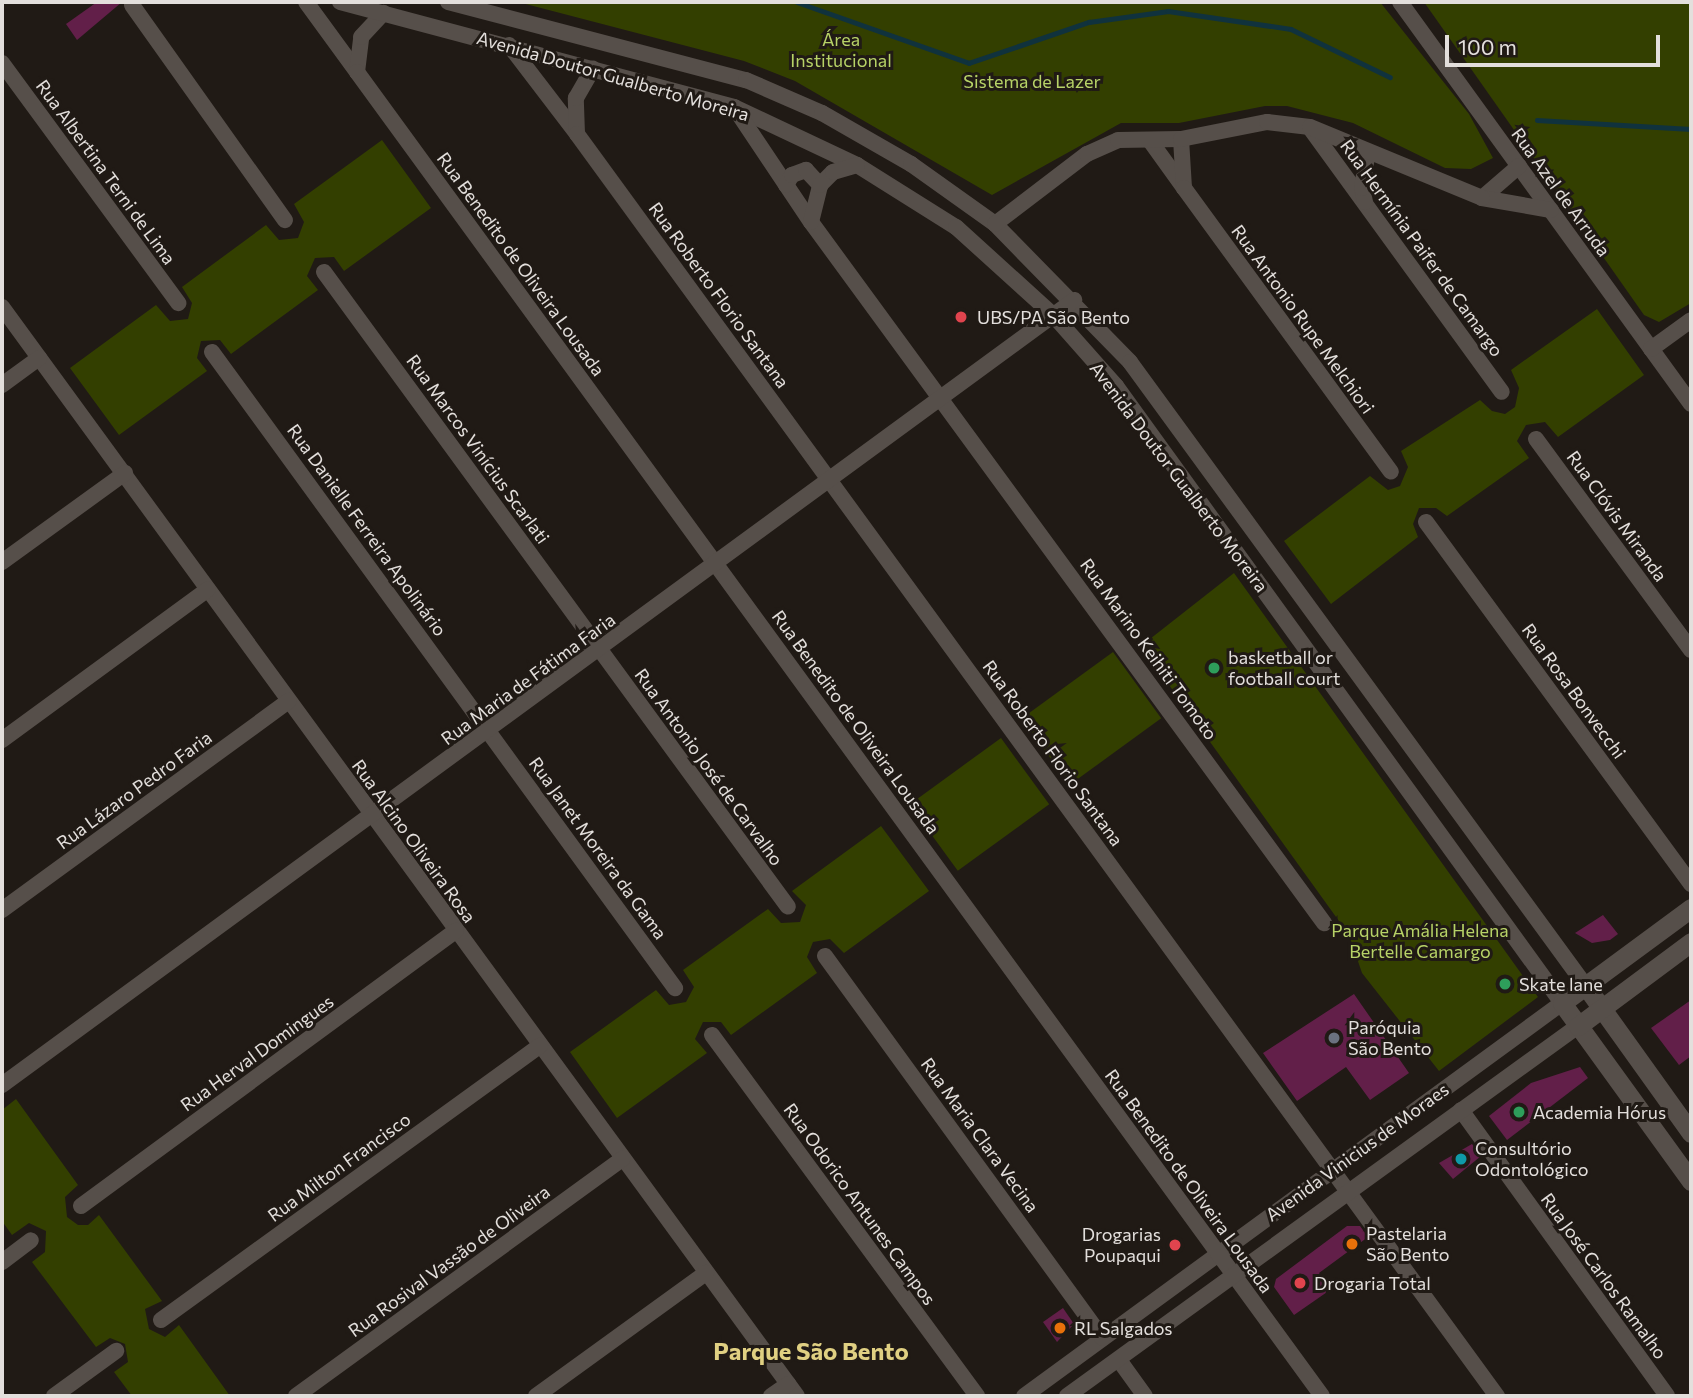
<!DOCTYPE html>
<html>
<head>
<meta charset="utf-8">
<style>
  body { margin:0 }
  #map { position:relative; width:1693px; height:1398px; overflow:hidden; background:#201a15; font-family:Commissioner,sans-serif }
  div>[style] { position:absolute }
  .green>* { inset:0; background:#333f00; transform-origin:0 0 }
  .stream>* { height:4.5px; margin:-2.25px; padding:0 2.25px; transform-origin:2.25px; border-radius:2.25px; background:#10323d }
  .building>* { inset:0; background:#621f49 }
  .minor>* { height:16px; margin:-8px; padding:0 8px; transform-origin:8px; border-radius:8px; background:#564f4a }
  .secondary>* { height:19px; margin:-9.5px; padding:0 9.5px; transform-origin:9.5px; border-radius:9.5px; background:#564f4a }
  .dots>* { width:19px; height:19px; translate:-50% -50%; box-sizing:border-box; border:4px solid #201a15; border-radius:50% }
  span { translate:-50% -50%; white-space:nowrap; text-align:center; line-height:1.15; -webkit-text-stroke:6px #201a15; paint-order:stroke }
  .park-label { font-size:18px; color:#b7d267 }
  .street-label { font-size:18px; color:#e3dfdc }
  .poi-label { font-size:18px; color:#e3dfdc }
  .left { translate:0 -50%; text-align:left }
  .right { translate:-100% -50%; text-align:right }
  .district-label { font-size:24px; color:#e0d082; font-weight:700 }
  .frame { position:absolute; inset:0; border:4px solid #e3dfdc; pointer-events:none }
  .scale { position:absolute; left:1445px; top:35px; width:215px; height:32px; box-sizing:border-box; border:4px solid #e3dfdc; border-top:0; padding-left:9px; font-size:21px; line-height:24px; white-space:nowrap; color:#e3dfdc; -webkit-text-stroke:5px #201a15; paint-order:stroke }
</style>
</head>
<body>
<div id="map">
  <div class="green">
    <i style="clip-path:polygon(518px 2px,1380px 2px,1469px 114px,1493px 158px,1471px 169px,1445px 168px,1353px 123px,1287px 106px,1265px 106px,1179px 123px,1121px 123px,992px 195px,795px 81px,744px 61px)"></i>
    <i style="clip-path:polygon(1424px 2px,1691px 2px,1691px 303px,1659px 322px,1644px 315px)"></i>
    <i style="clip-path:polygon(382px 140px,431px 208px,344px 271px,334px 257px,315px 258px,307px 276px,318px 290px,231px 354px,220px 340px,201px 341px,197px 358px,207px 371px,119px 435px,70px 368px,156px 305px,170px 321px,188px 319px,192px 303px,182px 287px,266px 225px,279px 240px,298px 238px,304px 222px,294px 204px)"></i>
    <i style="clip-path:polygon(1597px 309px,1644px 375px,1558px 437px,1545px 422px,1526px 425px,1517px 441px,1529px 458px,1447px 516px,1436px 508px,1419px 508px,1413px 524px,1418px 537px,1331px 604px,1284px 541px,1370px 476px,1388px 490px,1400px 486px,1408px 467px,1401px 451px,1480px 400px,1492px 411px,1505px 414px,1515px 407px,1519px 388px,1511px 370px)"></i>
    <i style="clip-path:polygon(1234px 573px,1538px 997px,1439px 1071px,1362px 973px,1349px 935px,1141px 646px)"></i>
    <i style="left:1113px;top:652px;width:82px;height:113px;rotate:54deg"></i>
    <i style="left:1001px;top:738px;width:82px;height:113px;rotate:54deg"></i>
    <i style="clip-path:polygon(881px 826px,929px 891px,844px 953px,830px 939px,813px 942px,807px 957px,817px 973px,731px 1035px,721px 1022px,703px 1022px,695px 1039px,707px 1053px,617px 1118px,570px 1052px,656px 990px,669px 1005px,686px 1002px,694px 987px,683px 970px,768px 909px,781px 923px,800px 922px,806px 905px,792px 891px)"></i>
    <i style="clip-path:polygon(16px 1099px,78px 1185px,65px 1197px,67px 1217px,78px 1225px,88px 1225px,99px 1215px,162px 1301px,145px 1309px,149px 1329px,165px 1337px,179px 1325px,230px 1396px,132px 1396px,114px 1372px,128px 1362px,125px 1344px,110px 1338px,96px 1347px,32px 1262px,45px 1252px,46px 1231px,29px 1223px,12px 1235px,2px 1221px,2px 1110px)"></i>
  </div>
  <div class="stream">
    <i style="left:797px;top:2px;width:182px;rotate:19.5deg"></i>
    <i style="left:969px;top:63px;width:127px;rotate:-18.9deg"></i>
    <i style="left:1089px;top:22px;width:80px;rotate:-7.9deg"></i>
    <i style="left:1168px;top:11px;width:124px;rotate:8.3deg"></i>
    <i style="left:1291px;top:29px;width:110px;rotate:25.9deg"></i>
    <i style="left:1537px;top:120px;width:154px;rotate:3.3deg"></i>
  </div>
  <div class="building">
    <i style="clip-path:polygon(97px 2px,122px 2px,77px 40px,66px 24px)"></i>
    <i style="clip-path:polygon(1603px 915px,1618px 934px,1610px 940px,1592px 943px,1575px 933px)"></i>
    <i style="clip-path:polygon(1354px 994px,1409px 1073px,1370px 1100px,1346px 1067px,1297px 1101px,1263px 1053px)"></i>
    <i style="clip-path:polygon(1691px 1000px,1691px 1056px,1679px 1065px,1651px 1028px)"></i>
    <i style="clip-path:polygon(1580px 1067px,1588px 1078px,1507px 1140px,1489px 1116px,1531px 1083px)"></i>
    <i style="clip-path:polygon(1472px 1144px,1481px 1156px,1453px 1179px,1439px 1163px)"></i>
    <i style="clip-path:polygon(1347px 1226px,1360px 1226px,1368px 1237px,1319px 1273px,1330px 1290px,1294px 1315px,1274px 1287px,1276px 1279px)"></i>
    <i style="clip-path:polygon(1063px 1308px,1074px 1324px,1057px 1342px,1043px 1322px)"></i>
  </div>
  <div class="minor">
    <i style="left:306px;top:2px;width:87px;rotate:53.9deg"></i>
    <i style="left:357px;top:72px;width:35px;rotate:-83deg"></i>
    <i style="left:361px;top:37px;width:33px;rotate:-47deg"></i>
    <i style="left:340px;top:2px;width:408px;rotate:14.9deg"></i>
    <i style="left:734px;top:107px;width:136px;rotate:25.2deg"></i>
    <i style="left:857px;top:165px;width:117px;rotate:32.1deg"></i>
    <i style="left:956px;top:227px;width:132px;rotate:42.2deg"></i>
    <i style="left:1054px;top:316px;width:94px;rotate:48.5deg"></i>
    <i style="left:1116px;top:386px;width:761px;rotate:54.14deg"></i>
    <i style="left:1562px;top:1003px;width:666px;rotate:143.85deg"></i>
    <i style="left:448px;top:2px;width:308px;rotate:14.7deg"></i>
    <i style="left:746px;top:80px;width:83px;rotate:23.5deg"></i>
    <i style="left:822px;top:113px;width:103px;rotate:29.8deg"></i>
    <i style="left:911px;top:164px;width:103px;rotate:35.5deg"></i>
    <i style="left:995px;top:224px;width:193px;rotate:45.6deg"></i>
    <i style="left:1130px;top:362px;width:771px;rotate:53.86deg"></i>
    <i style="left:1400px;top:2px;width:496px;rotate:54.1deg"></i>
    <i style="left:132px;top:5px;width:264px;rotate:54.6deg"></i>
    <i style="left:509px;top:45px;width:112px;rotate:52.6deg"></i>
    <i style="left:577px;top:134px;width:36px;rotate:-92deg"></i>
    <i style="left:576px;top:98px;width:34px;rotate:-60deg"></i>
    <i style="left:2px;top:63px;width:298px;rotate:53.7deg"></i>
    <i style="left:357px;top:72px;width:1638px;rotate:53.91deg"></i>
    <i style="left:734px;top:107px;width:138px;rotate:56.2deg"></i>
    <i style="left:811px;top:222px;width:869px;rotate:53.8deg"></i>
    <i style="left:1310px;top:128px;width:326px;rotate:54deg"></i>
    <i style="left:577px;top:134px;width:1562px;rotate:53.91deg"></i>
    <i style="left:1151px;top:142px;width:57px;rotate:54.3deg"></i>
    <i style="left:1184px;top:188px;width:49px;rotate:-93.5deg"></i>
    <i style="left:1519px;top:166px;width:49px;rotate:139.1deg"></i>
    <i style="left:1482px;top:198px;width:70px;rotate:9.9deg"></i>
    <i style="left:786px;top:185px;width:12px;rotate:-59deg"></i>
    <i style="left:792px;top:175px;width:15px;rotate:-20deg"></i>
    <i style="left:806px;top:170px;width:21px;rotate:47deg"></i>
    <i style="left:1184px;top:188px;width:351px;rotate:53.9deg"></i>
    <i style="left:1365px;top:202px;width:14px;rotate:-102deg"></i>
    <i style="left:1362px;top:188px;width:36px;rotate:-81deg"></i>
    <i style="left:811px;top:222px;width:38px;rotate:-76deg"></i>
    <i style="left:820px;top:185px;width:18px;rotate:-45deg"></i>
    <i style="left:833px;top:172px;width:25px;rotate:-16deg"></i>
    <i style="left:995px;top:224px;width:116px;rotate:-37.3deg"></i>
    <i style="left:1087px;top:154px;width:34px;rotate:-24deg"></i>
    <i style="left:1118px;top:140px;width:63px;rotate:-0.9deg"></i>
    <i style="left:1181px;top:139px;width:88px;rotate:-11.2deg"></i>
    <i style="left:1267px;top:122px;width:43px;rotate:6.6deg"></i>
    <i style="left:1310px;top:127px;width:186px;rotate:22.4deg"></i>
    <i style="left:324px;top:272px;width:786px;rotate:53.84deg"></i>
    <i style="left:2px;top:307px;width:1348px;rotate:53.87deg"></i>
    <i style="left:1651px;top:349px;width:49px;rotate:-35.9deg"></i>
    <i style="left:212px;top:352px;width:787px;rotate:53.95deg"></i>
    <i style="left:2px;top:385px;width:46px;rotate:-36.1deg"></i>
    <i style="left:1536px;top:439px;width:262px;rotate:53.7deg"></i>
    <i style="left:1426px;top:522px;width:449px;rotate:53.8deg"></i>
    <i style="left:2px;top:562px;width:152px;rotate:-35.9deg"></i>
    <i style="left:2px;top:740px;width:255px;rotate:-36.2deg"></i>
    <i style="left:2px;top:910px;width:355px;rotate:-36.1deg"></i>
    <i style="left:825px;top:956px;width:472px;rotate:54deg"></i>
    <i style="left:712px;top:1035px;width:448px;rotate:53.7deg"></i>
    <i style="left:2px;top:1085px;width:1329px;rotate:-36.21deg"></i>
    <i style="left:1461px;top:1110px;width:352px;rotate:54.2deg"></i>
    <i style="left:81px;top:1206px;width:465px;rotate:-36.3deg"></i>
    <i style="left:2px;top:1262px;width:36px;rotate:-37deg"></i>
    <i style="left:161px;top:1320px;width:468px;rotate:-35.9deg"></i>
    <i style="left:1119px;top:1360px;width:44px;rotate:54.2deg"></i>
    <i style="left:54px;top:1396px;width:77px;rotate:-36deg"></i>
    <i style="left:296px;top:1396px;width:404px;rotate:-36deg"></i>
    <i style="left:536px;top:1396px;width:210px;rotate:-35.9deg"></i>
    <i style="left:771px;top:1396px;width:21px;rotate:-35deg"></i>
    <i style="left:1067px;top:1396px;width:631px;rotate:-35.91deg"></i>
  </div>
  <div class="secondary">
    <i style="left:1691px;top:908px;width:160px;rotate:143.6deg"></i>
    <i style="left:1562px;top:1003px;width:220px;rotate:54.1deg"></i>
    <i style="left:1585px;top:985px;width:182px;rotate:54.4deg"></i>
    <i style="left:1578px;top:1026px;width:141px;rotate:-36.6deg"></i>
  </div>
  <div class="dots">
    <i style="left:961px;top:317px;background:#e0444e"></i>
    <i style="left:1214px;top:668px;background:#2e9e5b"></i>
    <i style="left:1505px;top:984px;background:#2e9e5b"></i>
    <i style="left:1334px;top:1038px;background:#6b7280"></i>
    <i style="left:1519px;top:1112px;background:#2e9e5b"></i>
    <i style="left:1461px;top:1159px;background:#0f9aa8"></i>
    <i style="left:1352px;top:1244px;background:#e8710a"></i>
    <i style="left:1175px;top:1245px;background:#e0444e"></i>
    <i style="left:1300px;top:1283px;background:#e0444e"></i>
    <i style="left:1060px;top:1328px;background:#e8710a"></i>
  </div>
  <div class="park-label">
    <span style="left:841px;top:50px">Área<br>Institucional</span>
    <span style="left:1032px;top:81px">Sistema de Lazer</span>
    <span style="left:1420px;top:941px">Parque Amália Helena<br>Bertelle Camargo</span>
  </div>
  <div class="street-label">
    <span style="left:613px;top:76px;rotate:16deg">Avenida Doutor Gualberto Moreira</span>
    <span style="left:106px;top:172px;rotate:54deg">Rua Albertina Terni de Lima</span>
    <span style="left:1561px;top:192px;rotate:54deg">Rua Azel de Arruda</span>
    <span style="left:1422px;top:248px;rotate:54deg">Rua Hermínia Paifer de Camargo</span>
    <span style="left:521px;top:264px;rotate:54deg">Rua Benedito de Oliveira Lousada</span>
    <span style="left:719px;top:295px;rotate:54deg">Rua Roberto Florio Santana</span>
    <span style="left:1303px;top:319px;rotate:54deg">Rua Antonio Rupe Melchiori</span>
    <span style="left:478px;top:449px;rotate:54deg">Rua Marcos Vinícius Scarlati</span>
    <span style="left:1179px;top:477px;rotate:53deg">Avenida Doutor Gualberto Moreira</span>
    <span style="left:1617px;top:516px;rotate:54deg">Rua Clóvis Miranda</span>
    <span style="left:367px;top:530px;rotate:54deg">Rua Danielle Ferreira Apolinário</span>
    <span style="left:1149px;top:649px;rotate:54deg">Rua Marino Keihiti Tomoto</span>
    <span style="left:528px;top:679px;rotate:-36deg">Rua Maria de Fátima Faria</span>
    <span style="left:1574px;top:691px;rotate:54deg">Rua Rosa Bonvecchi</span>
    <span style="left:856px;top:722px;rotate:54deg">Rua Benedito de Oliveira Lousada</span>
    <span style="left:1053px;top:753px;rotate:54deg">Rua Roberto Florio Santana</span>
    <span style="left:709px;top:767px;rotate:54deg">Rua Antonio José de Carvalho</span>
    <span style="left:134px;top:790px;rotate:-36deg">Rua Lázaro Pedro Faria</span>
    <span style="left:414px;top:841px;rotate:54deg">Rua Alcino Oliveira Rosa</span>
    <span style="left:598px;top:848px;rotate:54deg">Rua Janet Moreira da Gama</span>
    <span style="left:257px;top:1053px;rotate:-36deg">Rua Herval Domingues</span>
    <span style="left:980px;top:1135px;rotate:54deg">Rua Maria Clara Vecina</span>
    <span style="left:1357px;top:1152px;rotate:-36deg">Avenida Vinicius de Moraes</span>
    <span style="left:339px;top:1167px;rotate:-36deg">Rua Milton Francisco</span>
    <span style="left:1189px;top:1181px;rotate:54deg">Rua Benedito de Oliveira Lousada</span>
    <span style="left:860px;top:1204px;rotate:54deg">Rua Odorico Antunes Campos</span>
    <span style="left:449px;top:1261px;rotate:-36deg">Rua Rosival Vassão de Oliveira</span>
    <span style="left:1604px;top:1276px;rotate:54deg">Rua José Carlos Ramalho</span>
  </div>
  <div class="poi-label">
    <span class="left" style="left:977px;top:317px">UBS/PA São Bento</span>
    <span class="left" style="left:1228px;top:668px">basketball or<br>football court</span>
    <span class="left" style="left:1519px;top:984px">Skate lane</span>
    <span class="left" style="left:1348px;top:1038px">Paróquia<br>São Bento</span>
    <span class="left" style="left:1533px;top:1112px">Academia Hórus</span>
    <span class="left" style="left:1475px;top:1159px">Consultório<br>Odontológico</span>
    <span class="left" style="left:1366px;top:1244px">Pastelaria<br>São Bento</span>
    <span class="right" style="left:1161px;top:1245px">Drogarias<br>Poupaqui</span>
    <span class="left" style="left:1314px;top:1283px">Drogaria Total</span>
    <span class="left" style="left:1074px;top:1328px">RL Salgados</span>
  </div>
  <div class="district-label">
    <span style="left:811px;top:1351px">Parque São Bento</span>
  </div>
  <div class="frame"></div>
  <div class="scale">100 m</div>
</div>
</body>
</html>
